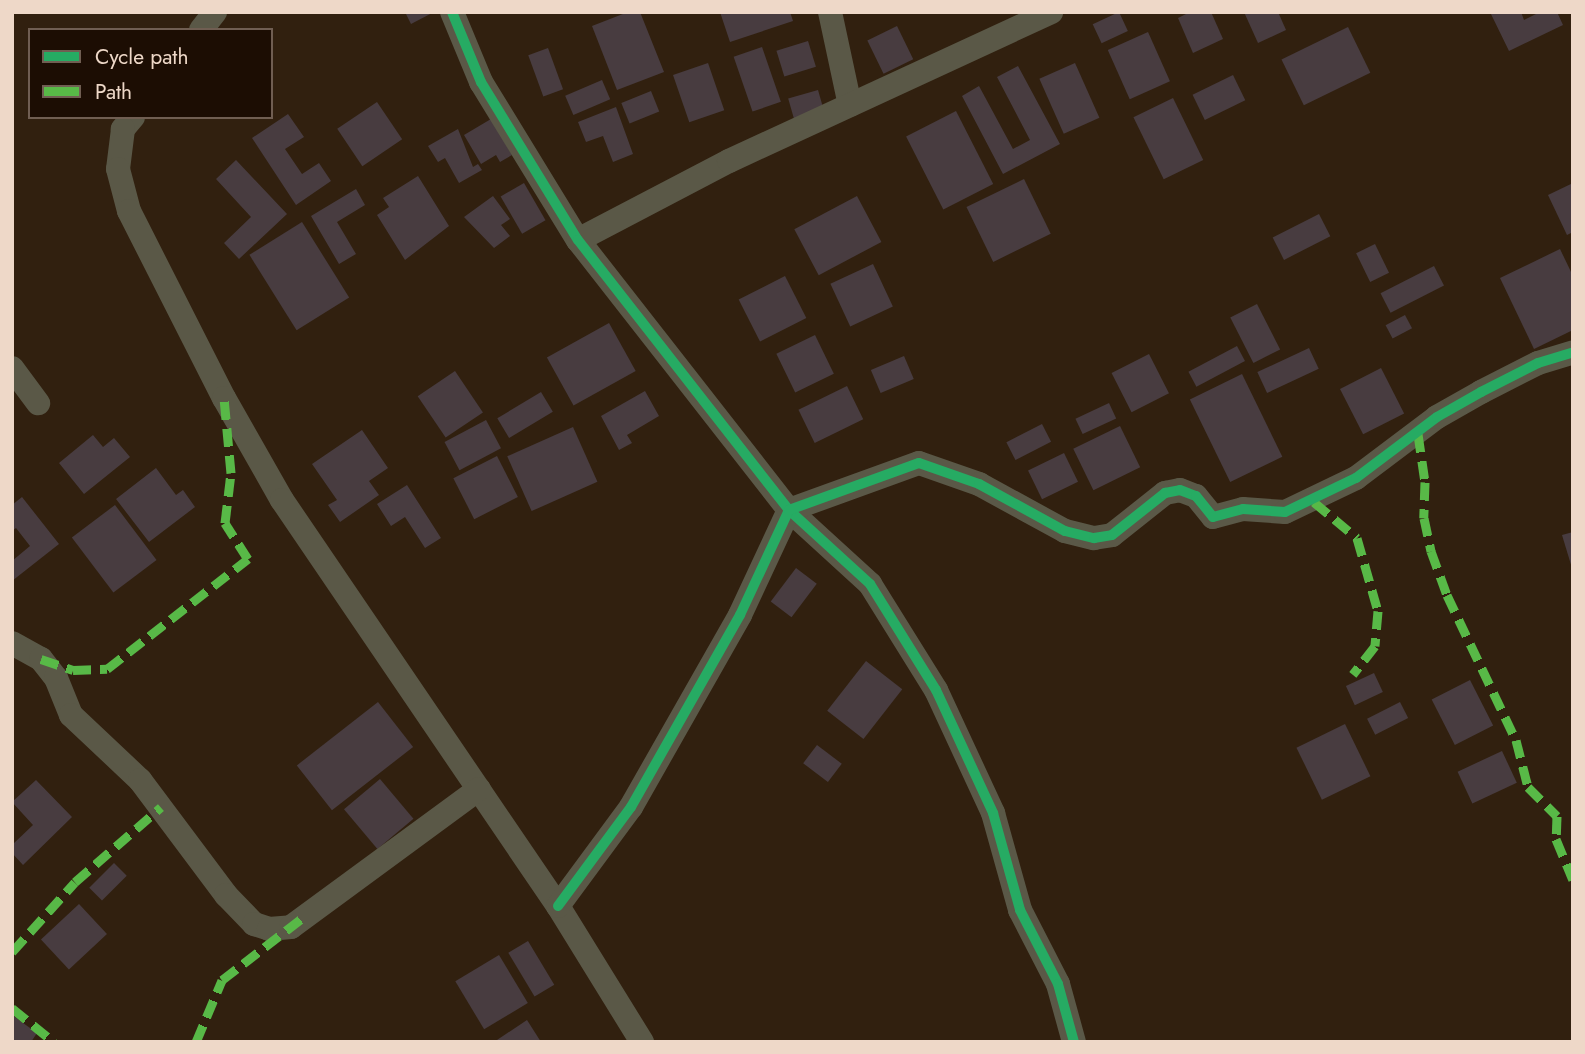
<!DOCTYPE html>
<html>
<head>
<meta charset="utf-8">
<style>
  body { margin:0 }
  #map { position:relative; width:1585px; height:1054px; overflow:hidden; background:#31200f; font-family:Jost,sans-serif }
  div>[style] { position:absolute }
  .building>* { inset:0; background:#483c40; transform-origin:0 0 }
  .minor>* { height:24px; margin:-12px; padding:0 12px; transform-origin:12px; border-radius:12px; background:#5a5847 }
  .quiet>* { height:9px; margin-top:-4.5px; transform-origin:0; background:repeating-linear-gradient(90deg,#58b947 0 18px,transparent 0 27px) }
  .cycleway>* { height:10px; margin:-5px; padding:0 5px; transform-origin:5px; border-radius:5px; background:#26ab63 }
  span { translate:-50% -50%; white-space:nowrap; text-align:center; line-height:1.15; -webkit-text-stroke:6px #1c0d03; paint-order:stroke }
  .frame { position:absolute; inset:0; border:14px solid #eed8c8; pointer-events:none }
  .legend { position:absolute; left:28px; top:28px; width:245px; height:91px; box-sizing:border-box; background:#1c0d03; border:2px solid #705e52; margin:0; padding:9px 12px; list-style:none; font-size:21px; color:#eed8c8 }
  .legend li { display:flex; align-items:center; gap:14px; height:35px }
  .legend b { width:35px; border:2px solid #705e52 }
</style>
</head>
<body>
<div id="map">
  <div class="building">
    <i style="clip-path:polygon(405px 12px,434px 12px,411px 24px)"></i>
    <i style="clip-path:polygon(628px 12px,640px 12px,664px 72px,617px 90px,592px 26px)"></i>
    <i style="clip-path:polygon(720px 12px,790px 12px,793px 21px,730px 42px)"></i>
    <i style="left:1119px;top:12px;width:21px;height:29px;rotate:65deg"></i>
    <i style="clip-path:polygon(1190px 12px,1211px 12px,1223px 39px,1193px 53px,1178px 18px)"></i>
    <i style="clip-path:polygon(1244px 12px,1278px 12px,1286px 30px,1258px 43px)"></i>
    <i style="clip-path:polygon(1490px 12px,1521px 12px,1524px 20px,1540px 12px,1557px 12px,1563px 25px,1509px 51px)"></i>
    <i style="left:897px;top:26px;width:37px;height:33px;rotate:64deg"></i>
    <i style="left:1348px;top:27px;width:51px;height:74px;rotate:64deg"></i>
    <i style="left:1148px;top:32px;width:54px;height:44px;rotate:66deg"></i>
    <i style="left:808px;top:41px;width:27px;height:33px;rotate:73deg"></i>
    <i style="left:762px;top:47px;width:58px;height:30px;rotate:71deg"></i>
    <i style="left:548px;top:48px;width:44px;height:21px;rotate:70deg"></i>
    <i style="left:708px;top:63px;width:50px;height:37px;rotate:71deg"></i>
    <i style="left:1075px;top:63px;width:60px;height:39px;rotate:66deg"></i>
    <i style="clip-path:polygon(1018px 66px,1060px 144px,1003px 174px,962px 96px,979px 86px,1013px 149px,1030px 140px,997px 77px)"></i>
    <i style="left:1233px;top:75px;width:28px;height:45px;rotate:64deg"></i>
    <i style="left:602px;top:80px;width:21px;height:40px;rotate:67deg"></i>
    <i style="left:818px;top:90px;width:22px;height:31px;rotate:74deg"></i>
    <i style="left:651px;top:91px;width:22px;height:32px;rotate:68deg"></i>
    <i style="left:1173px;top:98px;width:69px;height:44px;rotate:64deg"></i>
    <i style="left:377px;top:102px;width:45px;height:48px;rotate:56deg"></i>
    <i style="clip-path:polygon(616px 107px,633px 154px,613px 162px,603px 136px,586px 142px,578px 122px)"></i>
    <i style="left:956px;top:111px;width:82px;height:56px;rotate:63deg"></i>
    <i style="clip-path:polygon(288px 114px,304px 137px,285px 149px,302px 174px,319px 163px,331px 181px,296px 205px,252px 138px)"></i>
    <i style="clip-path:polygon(491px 119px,512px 155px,500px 162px,496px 155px,481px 164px,464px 135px)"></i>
    <i style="clip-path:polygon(458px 129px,473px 167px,478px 164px,482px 170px,459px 183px,445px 158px,438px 162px,428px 146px)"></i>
    <i style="clip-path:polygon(236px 160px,287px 214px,239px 259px,224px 243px,251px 217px,216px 179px)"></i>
    <i style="clip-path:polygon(418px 176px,449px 226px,405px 260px,377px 215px,389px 207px,383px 198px)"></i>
    <i style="left:1024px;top:179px;width:61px;height:64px;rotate:64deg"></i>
    <i style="left:524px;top:183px;width:43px;height:27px;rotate:60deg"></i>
    <i style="clip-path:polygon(1573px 183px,1573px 232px,1567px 235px,1548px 195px)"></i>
    <i style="clip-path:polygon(356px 189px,365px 205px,337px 222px,356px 254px,339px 264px,311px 216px)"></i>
    <i style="clip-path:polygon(493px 196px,510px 219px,501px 225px,510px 236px,494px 248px,464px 217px)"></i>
    <i style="left:857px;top:196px;width:52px;height:71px;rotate:62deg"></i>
    <i style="left:1319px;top:214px;width:25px;height:52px;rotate:63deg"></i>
    <i style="left:302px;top:222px;width:89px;height:62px;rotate:58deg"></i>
    <i style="left:1375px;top:244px;width:32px;height:21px;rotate:64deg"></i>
    <i style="clip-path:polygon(1560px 249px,1573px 276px,1573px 330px,1534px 349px,1500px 278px)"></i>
    <i style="left:873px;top:264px;width:47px;height:47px;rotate:65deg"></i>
    <i style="left:1434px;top:266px;width:22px;height:60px;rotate:63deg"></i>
    <i style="left:785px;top:276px;width:47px;height:52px;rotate:63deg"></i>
    <i style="left:1257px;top:304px;width:51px;height:30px;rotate:63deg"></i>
    <i style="left:1405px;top:315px;width:15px;height:22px;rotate:62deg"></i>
    <i style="left:609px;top:323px;width:55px;height:71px;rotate:61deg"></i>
    <i style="left:815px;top:335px;width:43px;height:43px;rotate:64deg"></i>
    <i style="left:1237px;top:346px;width:17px;height:55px;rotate:62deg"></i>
    <i style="left:1309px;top:348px;width:23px;height:57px;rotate:65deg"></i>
    <i style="left:1149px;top:354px;width:44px;height:42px;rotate:63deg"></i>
    <i style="left:904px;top:356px;width:25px;height:36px;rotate:67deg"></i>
    <i style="left:1381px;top:368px;width:51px;height:46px;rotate:63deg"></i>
    <i style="left:455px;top:371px;width:50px;height:45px;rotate:56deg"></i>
    <i style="left:1242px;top:374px;width:92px;height:58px;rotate:64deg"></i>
    <i style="left:847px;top:386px;width:37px;height:54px;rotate:64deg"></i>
    <i style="clip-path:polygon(645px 391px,659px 416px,627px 435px,632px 443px,619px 450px,601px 416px)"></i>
    <i style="left:541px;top:392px;width:23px;height:51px;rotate:59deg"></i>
    <i style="left:1109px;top:403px;width:17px;height:37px;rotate:65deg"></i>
    <i style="left:486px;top:420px;width:32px;height:47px;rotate:62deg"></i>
    <i style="left:1042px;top:424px;width:20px;height:40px;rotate:63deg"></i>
    <i style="left:1120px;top:426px;width:46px;height:52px;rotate:64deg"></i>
    <i style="left:573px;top:427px;width:60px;height:72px;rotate:66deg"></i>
    <i style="clip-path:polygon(362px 430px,388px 468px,369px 481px,379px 495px,340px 522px,328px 505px,337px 500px,312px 464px)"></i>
    <i style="clip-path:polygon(93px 435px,103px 447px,114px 438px,130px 457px,84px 494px,59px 463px)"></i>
    <i style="left:1064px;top:453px;width:32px;height:40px;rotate:64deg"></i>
    <i style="left:497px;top:456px;width:46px;height:49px;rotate:63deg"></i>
    <i style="clip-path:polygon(156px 468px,176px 495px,183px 490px,195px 507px,149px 542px,116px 499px)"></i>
    <i style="clip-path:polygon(407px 485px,441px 538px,425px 548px,405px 517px,391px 526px,377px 504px)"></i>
    <i style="clip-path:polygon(22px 497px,59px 544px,12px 581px,12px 561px,30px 546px,16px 528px,12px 531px,12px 505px)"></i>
    <i style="left:115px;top:505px;width:69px;height:54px;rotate:53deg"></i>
    <i style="clip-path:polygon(1573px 532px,1573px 568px,1572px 568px,1562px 535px)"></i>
    <i style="left:796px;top:568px;width:26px;height:42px;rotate:37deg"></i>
    <i style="left:866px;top:661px;width:46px;height:63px;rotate:38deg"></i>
    <i style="left:1374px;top:673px;width:21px;height:31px;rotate:65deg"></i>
    <i style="left:1470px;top:680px;width:51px;height:43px;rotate:63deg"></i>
    <i style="left:378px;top:702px;width:57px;height:103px;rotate:52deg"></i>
    <i style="left:1400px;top:702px;width:18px;height:37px;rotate:63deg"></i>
    <i style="left:1345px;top:724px;width:58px;height:54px;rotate:64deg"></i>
    <i style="left:817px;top:745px;width:31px;height:23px;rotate:37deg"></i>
    <i style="left:1502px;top:751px;width:35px;height:49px;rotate:65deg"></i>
    <i style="left:380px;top:779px;width:52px;height:47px;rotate:50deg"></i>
    <i style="clip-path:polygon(36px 780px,72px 817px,23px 865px,12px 853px,12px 845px,33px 825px,12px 802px)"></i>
    <i style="left:114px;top:863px;width:18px;height:35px;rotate:45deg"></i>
    <i style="left:79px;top:904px;width:41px;height:52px;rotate:47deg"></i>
    <i style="left:528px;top:941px;width:51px;height:23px;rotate:59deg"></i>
    <i style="left:499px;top:955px;width:56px;height:51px;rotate:59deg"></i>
    <i style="clip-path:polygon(12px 1015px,37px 1033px,31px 1042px,12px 1042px)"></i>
    <i style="clip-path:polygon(527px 1020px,541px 1042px,494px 1042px)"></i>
  </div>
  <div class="minor">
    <i style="left:452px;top:12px;width:76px;rotate:67.5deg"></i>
    <i style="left:481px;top:82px;width:185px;rotate:58.5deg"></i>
    <i style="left:578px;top:240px;width:343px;rotate:52deg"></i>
    <i style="left:789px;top:510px;width:110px;rotate:42.4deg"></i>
    <i style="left:870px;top:584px;width:125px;rotate:58.1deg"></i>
    <i style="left:936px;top:690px;width:136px;rotate:65.1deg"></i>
    <i style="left:993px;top:813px;width:101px;rotate:74.4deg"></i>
    <i style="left:1020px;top:910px;width:83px;rotate:62.8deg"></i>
    <i style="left:1058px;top:984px;width:60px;rotate:74.6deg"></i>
    <i style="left:830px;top:12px;width:95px;rotate:77.9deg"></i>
    <i style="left:201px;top:30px;width:23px;rotate:-52deg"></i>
    <i style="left:133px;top:117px;width:16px;rotate:130deg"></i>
    <i style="left:123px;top:129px;width:40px;rotate:97.1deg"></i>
    <i style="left:118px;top:169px;width:43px;rotate:75.3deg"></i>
    <i style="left:129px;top:211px;width:210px;rotate:63.1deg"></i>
    <i style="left:224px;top:398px;width:117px;rotate:60.4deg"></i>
    <i style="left:282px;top:500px;width:491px;rotate:55.8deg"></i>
    <i style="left:558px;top:906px;width:160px;rotate:58.3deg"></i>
    <i style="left:578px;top:240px;width:170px;rotate:-27.6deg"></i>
    <i style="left:729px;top:161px;width:355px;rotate:-24.8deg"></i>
    <i style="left:12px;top:368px;width:44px;rotate:53.4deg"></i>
    <i style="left:12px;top:643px;width:33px;rotate:29deg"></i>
    <i style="left:41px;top:659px;width:24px;rotate:52deg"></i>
    <i style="left:56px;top:678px;width:40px;rotate:68deg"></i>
    <i style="left:71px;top:715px;width:95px;rotate:43.3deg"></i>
    <i style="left:140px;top:780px;width:144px;rotate:53.2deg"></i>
    <i style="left:226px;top:895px;width:40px;rotate:46deg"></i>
    <i style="left:254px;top:924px;width:16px;rotate:18deg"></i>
    <i style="left:269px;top:929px;width:22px;rotate:-5deg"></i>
    <i style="left:291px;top:927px;width:233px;rotate:-36.3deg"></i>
    <i style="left:558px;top:906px;width:123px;rotate:-53.6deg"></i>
    <i style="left:631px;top:807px;width:221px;rotate:-60.4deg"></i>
    <i style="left:740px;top:615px;width:116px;rotate:-65deg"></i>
    <i style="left:789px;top:510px;width:138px;rotate:-19.9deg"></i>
    <i style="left:919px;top:463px;width:64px;rotate:19.3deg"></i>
    <i style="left:979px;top:484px;width:98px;rotate:28.7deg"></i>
    <i style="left:1065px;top:531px;width:30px;rotate:14deg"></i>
    <i style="left:1094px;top:538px;width:18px;rotate:-9deg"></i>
    <i style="left:1112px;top:535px;width:68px;rotate:-38.4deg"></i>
    <i style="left:1165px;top:493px;width:15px;rotate:-11deg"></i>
    <i style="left:1180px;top:490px;width:17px;rotate:21deg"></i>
    <i style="left:1196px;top:496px;width:27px;rotate:51deg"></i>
    <i style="left:1213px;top:517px;width:31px;rotate:-15deg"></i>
    <i style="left:1243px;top:509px;width:42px;rotate:4.1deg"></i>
    <i style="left:1285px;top:512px;width:79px;rotate:-25.6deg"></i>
    <i style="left:1356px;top:478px;width:101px;rotate:-37deg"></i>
    <i style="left:1437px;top:417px;width:51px;rotate:-29.6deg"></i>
    <i style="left:1481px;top:392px;width:64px;rotate:-27deg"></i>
    <i style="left:1538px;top:363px;width:37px;rotate:-17deg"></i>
  </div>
  <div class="quiet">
    <i style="left:1418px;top:434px;width:49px;rotate:81.7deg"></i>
    <i style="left:1425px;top:482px;width:36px;rotate:92deg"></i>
    <i style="left:1424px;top:518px;width:34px;rotate:78deg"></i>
    <i style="left:1431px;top:551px;width:47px;rotate:70deg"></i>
    <i style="left:1447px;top:595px;width:161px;rotate:64.6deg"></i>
    <i style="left:1516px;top:740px;width:49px;rotate:75.7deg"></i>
    <i style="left:1528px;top:787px;width:41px;rotate:45deg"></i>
    <i style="left:1557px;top:816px;width:23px;rotate:92deg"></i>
    <i style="left:1556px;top:839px;width:44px;rotate:67.5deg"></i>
    <i style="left:1314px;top:502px;width:56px;rotate:39.9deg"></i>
    <i style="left:1357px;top:538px;width:76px;rotate:74deg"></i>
    <i style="left:1378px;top:611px;width:35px;rotate:95deg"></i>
    <i style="left:1375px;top:646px;width:36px;rotate:128deg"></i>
    <i style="left:41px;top:659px;width:34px;rotate:19deg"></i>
    <i style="left:73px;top:670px;width:34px;rotate:-2deg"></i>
    <i style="left:107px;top:669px;width:179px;rotate:-38deg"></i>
    <i style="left:248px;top:559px;width:43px;rotate:-122.6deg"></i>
    <i style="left:225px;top:523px;width:50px;rotate:-83.2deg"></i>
    <i style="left:231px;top:473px;width:75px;rotate:-95.3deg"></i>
    <i style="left:12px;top:952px;width:94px;rotate:-48deg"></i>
    <i style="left:75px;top:882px;width:114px;rotate:-41.1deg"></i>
    <i style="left:12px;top:1008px;width:54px;rotate:39deg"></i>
    <i style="left:196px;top:1042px;width:67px;rotate:-67.2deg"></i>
    <i style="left:222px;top:980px;width:100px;rotate:-37.7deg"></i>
  </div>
  <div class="cycleway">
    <i style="left:452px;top:12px;width:76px;rotate:67.5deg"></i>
    <i style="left:481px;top:82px;width:185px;rotate:58.5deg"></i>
    <i style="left:578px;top:240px;width:343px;rotate:52deg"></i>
    <i style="left:789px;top:510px;width:110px;rotate:42.4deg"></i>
    <i style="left:870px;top:584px;width:125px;rotate:58.1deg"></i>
    <i style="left:936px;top:690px;width:136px;rotate:65.1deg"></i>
    <i style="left:993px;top:813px;width:101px;rotate:74.4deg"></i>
    <i style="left:1020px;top:910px;width:83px;rotate:62.8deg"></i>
    <i style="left:1058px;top:984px;width:60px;rotate:74.6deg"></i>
    <i style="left:558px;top:906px;width:123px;rotate:-53.6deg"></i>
    <i style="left:631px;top:807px;width:221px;rotate:-60.4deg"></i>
    <i style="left:740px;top:615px;width:116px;rotate:-65deg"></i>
    <i style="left:789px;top:510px;width:138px;rotate:-19.9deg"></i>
    <i style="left:919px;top:463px;width:64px;rotate:19.3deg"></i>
    <i style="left:979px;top:484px;width:98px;rotate:28.7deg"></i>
    <i style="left:1065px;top:531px;width:30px;rotate:14deg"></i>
    <i style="left:1094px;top:538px;width:18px;rotate:-9deg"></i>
    <i style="left:1112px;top:535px;width:68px;rotate:-38.4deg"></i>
    <i style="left:1165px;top:493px;width:15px;rotate:-11deg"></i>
    <i style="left:1180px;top:490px;width:17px;rotate:21deg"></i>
    <i style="left:1196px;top:496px;width:27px;rotate:51deg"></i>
    <i style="left:1213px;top:517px;width:31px;rotate:-15deg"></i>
    <i style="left:1243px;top:509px;width:42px;rotate:4.1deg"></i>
    <i style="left:1285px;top:512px;width:79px;rotate:-25.6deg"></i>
    <i style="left:1356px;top:478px;width:101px;rotate:-37deg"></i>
    <i style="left:1437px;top:417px;width:51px;rotate:-29.6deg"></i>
    <i style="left:1481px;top:392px;width:64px;rotate:-27deg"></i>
    <i style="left:1538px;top:363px;width:37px;rotate:-17deg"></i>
  </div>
  <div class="frame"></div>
  <ul class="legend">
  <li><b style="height:9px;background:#26ab63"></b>Cycle path</li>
  <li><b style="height:9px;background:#58b947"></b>Path</li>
  </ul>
</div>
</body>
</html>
